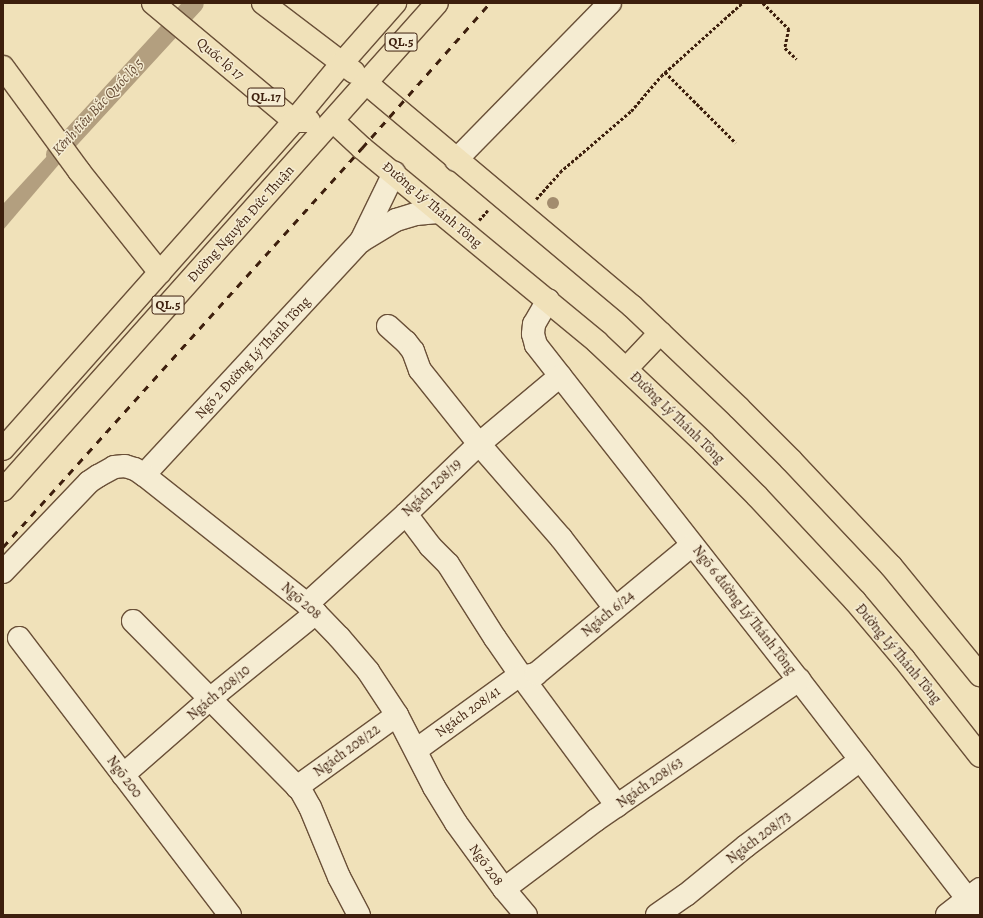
<!DOCTYPE html>
<html>
<head>
<meta charset="utf-8">
<style>
  body { margin:0 }
  #map { position:relative; width:983px; height:918px; overflow:hidden; background:#f0e1b9; font-family:Alegreya,serif }
  div>[style] { position:absolute }
  .water>* { inset:0; background:#b39f7f }
  .canal>* { height:19px; margin:-9.5px; padding:0 9.5px; transform-origin:9.5px; border-radius:9.5px; background:#b39f7f }
  .path>* { height:2.5px; margin-top:-1.25px; transform-origin:0; background:repeating-linear-gradient(90deg,#3d1f0d 0 3px,transparent 0 5px) }
  .roads { filter:drop-shadow(1px 0 #6a5038) drop-shadow(-1px 0 #6a5038) drop-shadow(0 1px #6a5038) drop-shadow(0 -1px #6a5038) }
  .minor>* { height:22px; margin:-11px; padding:0 11px; transform-origin:11px; border-radius:11px; background:#f5ecd2 }
  .major>* { height:22px; margin:-11px; padding:0 11px; transform-origin:11px; border-radius:11px; background:#f0e1b9 }
  .highway>* { height:22px; margin:-11px; padding:0 11px; transform-origin:11px; border-radius:11px; background:#f0e1b9 }
  .rail>* { height:3px; margin-top:-1.5px; transform-origin:0; background:repeating-linear-gradient(90deg,#3d1f0d 0 7px,transparent 0 14px) }
  .trees>* { width:12px; height:12px; margin:-6px; border-radius:50%; background:#a28c6e }
  span { translate:-50% -50%; white-space:nowrap; text-align:center; line-height:1.15; -webkit-text-stroke:3px #f5ecd2; paint-order:stroke }
  .shield-label span { padding:1px 3px; background:#f5ecd2; border:1px solid; border-radius:3px; -webkit-text-stroke-width:0 }
  .shield-label { font-size:13px; color:#3d1f0d; font-weight:700 }
  .street-label { font-size:14px; color:#3d1f0d }
  .water-label { font-size:15px; color:#664c35; font-style:italic }
  .frame { position:absolute; inset:0; border:4px solid #3d1f0d; pointer-events:none }
</style>
</head>
<body>
<div id="map">
  <div class="water">
    <i style="clip-path:polygon(70px 131px,78px 142px,3px 230px,3px 204px)"></i>
  </div>
  <div class="canal">
    <i style="left:55px;top:154px;width:205px;rotate:-47.4deg"></i>
  </div>
  <div class="path">
    <i style="left:763px;top:3px;width:37px;rotate:45deg"></i>
    <i style="left:789px;top:29px;width:19px;rotate:102deg"></i>
    <i style="left:785px;top:48px;width:16px;rotate:43deg"></i>
    <i style="left:665px;top:72px;width:100px;rotate:45deg"></i>
    <i style="left:536px;top:199px;width:36px;rotate:-48deg"></i>
    <i style="left:560px;top:172px;width:94px;rotate:-40.7deg"></i>
    <i style="left:631px;top:111px;width:46px;rotate:-49.4deg"></i>
    <i style="left:661px;top:76px;width:109px;rotate:-42deg"></i>
    <i style="left:479px;top:220px;width:13px;rotate:-48deg"></i>
  </div>
  <div class="roads">
    <div class="minor">
      <i style="left:456px;top:160px;width:220px;rotate:-45.6deg"></i>
      <i style="left:361px;top:241px;width:76px;rotate:-64.1deg"></i>
      <i style="left:548px;top:300px;width:28px;rotate:120deg"></i>
      <i style="left:534px;top:324px;width:10px;rotate:96deg"></i>
      <i style="left:533px;top:334px;width:11px;rotate:75deg"></i>
      <i style="left:536px;top:345px;width:426px;rotate:51.9deg"></i>
      <i style="left:799px;top:680px;width:297px;rotate:52.4deg"></i>
      <i style="left:388px;top:326px;width:24px;rotate:42deg"></i>
      <i style="left:406px;top:342px;width:11px;rotate:52deg"></i>
      <i style="left:413px;top:351px;width:20px;rotate:70deg"></i>
      <i style="left:420px;top:370px;width:95px;rotate:51.4deg"></i>
      <i style="left:479px;top:444px;width:125px;rotate:48.9deg"></i>
      <i style="left:561px;top:538px;width:88px;rotate:52.4deg"></i>
      <i style="left:144px;top:475px;width:319px;rotate:-47.2deg"></i>
      <i style="left:361px;top:241px;width:41px;rotate:-31deg"></i>
      <i style="left:396px;top:220px;width:21px;rotate:-17deg"></i>
      <i style="left:416px;top:214px;width:22px;rotate:-5deg"></i>
      <i style="left:406px;top:514px;width:40px;rotate:53deg"></i>
      <i style="left:430px;top:546px;width:25px;rotate:45deg"></i>
      <i style="left:448px;top:564px;width:88px;rotate:57.6deg"></i>
      <i style="left:495px;top:638px;width:47px;rotate:55.3deg"></i>
      <i style="left:522px;top:677px;width:160px;rotate:53.6deg"></i>
      <i style="left:3px;top:572px;width:124px;rotate:-46.3deg"></i>
      <i style="left:89px;top:482px;width:11px;rotate:-34deg"></i>
      <i style="left:98px;top:476px;width:18px;rotate:-29deg"></i>
      <i style="left:114px;top:467px;width:11px;rotate:-5deg"></i>
      <i style="left:125px;top:466px;width:10px;rotate:17deg"></i>
      <i style="left:135px;top:469px;width:11px;rotate:34deg"></i>
      <i style="left:144px;top:475px;width:208px;rotate:38.4deg"></i>
      <i style="left:307px;top:604px;width:46px;rotate:45.9deg"></i>
      <i style="left:339px;top:637px;width:45px;rotate:49.5deg"></i>
      <i style="left:368px;top:671px;width:53px;rotate:56.6deg"></i>
      <i style="left:397px;top:715px;width:81px;rotate:62.8deg"></i>
      <i style="left:434px;top:787px;width:42px;rotate:58.6deg"></i>
      <i style="left:456px;top:823px;width:82px;rotate:54deg"></i>
      <i style="left:504px;top:889px;width:34px;rotate:50deg"></i>
      <i style="left:307px;top:604px;width:134px;rotate:-42.3deg"></i>
      <i style="left:406px;top:514px;width:101px;rotate:-43.8deg"></i>
      <i style="left:479px;top:444px;width:106px;rotate:-40deg"></i>
      <i style="left:133px;top:621px;width:239px;rotate:45.3deg"></i>
      <i style="left:301px;top:791px;width:18px;rotate:61deg"></i>
      <i style="left:310px;top:807px;width:76px;rotate:67.5deg"></i>
      <i style="left:339px;top:877px;width:43px;rotate:62.2deg"></i>
      <i style="left:19px;top:638px;width:348px;rotate:52.7deg"></i>
      <i style="left:416px;top:750px;width:121px;rotate:-35.9deg"></i>
      <i style="left:514px;top:679px;width:23px;rotate:-13deg"></i>
      <i style="left:536px;top:674px;width:202px;rotate:-39.6deg"></i>
      <i style="left:123px;top:775px;width:117px;rotate:-41.2deg"></i>
      <i style="left:211px;top:698px;width:135px;rotate:-39deg"></i>
      <i style="left:297px;top:787px;width:123px;rotate:-35.8deg"></i>
      <i style="left:504px;top:889px;width:115px;rotate:-36.9deg"></i>
      <i style="left:596px;top:820px;width:247px;rotate:-34.6deg"></i>
      <i style="left:657px;top:915px;width:35px;rotate:-35deg"></i>
      <i style="left:686px;top:895px;width:77px;rotate:-39.2deg"></i>
      <i style="left:746px;top:846px;width:143px;rotate:-37deg"></i>
      <i style="left:947px;top:915px;width:42px;rotate:-38.2deg"></i>
    </div>
    <div class="major">
      <i style="left:365px;top:82px;width:349px;rotate:40deg"></i>
      <i style="left:632px;top:306px;width:148px;rotate:43.6deg"></i>
      <i style="left:739px;top:408px;width:74px;rotate:45deg"></i>
      <i style="left:791px;top:460px;width:146px;rotate:46.7deg"></i>
      <i style="left:891px;top:566px;width:141px;rotate:50.8deg"></i>
      <i style="left:333px;top:121px;width:40px;rotate:43deg"></i>
      <i style="left:362px;top:148px;width:305px;rotate:39.5deg"></i>
      <i style="left:597px;top:342px;width:147px;rotate:43.3deg"></i>
      <i style="left:704px;top:443px;width:75px;rotate:45deg"></i>
      <i style="left:757px;top:496px;width:144px;rotate:47deg"></i>
      <i style="left:855px;top:601px;width:76px;rotate:49.8deg"></i>
      <i style="left:904px;top:659px;width:123px;rotate:51.9deg"></i>
      <i style="left:626px;top:369px;width:50px;rotate:-46.6deg"></i>
    </div>
    <div class="highway">
      <i style="left:153px;top:3px;width:184px;rotate:39.9deg"></i>
      <i style="left:294px;top:121px;width:15px"></i>
      <i style="left:263px;top:3px;width:114px;rotate:37.2deg"></i>
      <i style="left:3px;top:67px;width:129px;rotate:53.8deg"></i>
      <i style="left:79px;top:171px;width:130px;rotate:51.5deg"></i>
      <i style="left:3px;top:449px;width:438px;rotate:-48.4deg"></i>
      <i style="left:294px;top:121px;width:77px;rotate:-50.3deg"></i>
      <i style="left:343px;top:62px;width:79px;rotate:-48.6deg"></i>
      <i style="left:3px;top:490px;width:652px;rotate:-48.29deg"></i>
    </div>
  </div>
  <div class="rail">
    <i style="left:3px;top:547px;width:537px;rotate:-48.02deg"></i>
    <i style="left:362px;top:148px;width:193px;rotate:-48.6deg"></i>
  </div>
  <div class="trees">
    <i style="left:553px;top:203px"></i>
  </div>
  <div class="shield-label">
    <span style="left:401px;top:42px">QL.5</span>
    <span style="left:266px;top:97px">QL.17</span>
    <span style="left:168px;top:305px">QL.5</span>
  </div>
  <div class="street-label">
    <span style="left:220px;top:59px;rotate:40deg">Quốc lộ 17</span>
    <span style="left:432px;top:205px;rotate:40deg">Đường Lý Thánh Tông</span>
    <span style="left:241px;top:224px;rotate:-48deg">Đường Nguyễn Đức Thuận</span>
    <span style="left:253px;top:358px;rotate:-47deg">Ngõ 2 Đường Lý Thánh Tông</span>
    <span style="left:677px;top:418px;rotate:44deg">Đường Lý Thánh Tông</span>
    <span style="left:432px;top:488px;rotate:-44deg">Ngách 208/19</span>
    <span style="left:301px;top:601px;rotate:41deg">Ngõ 208</span>
    <span style="left:744px;top:610px;rotate:52deg">Ngõ 6 đường Lý Thánh Tông</span>
    <span style="left:608px;top:614px;rotate:-40deg">Ngách 6/24</span>
    <span style="left:898px;top:654px;rotate:50deg">Đường Lý Thánh Tông</span>
    <span style="left:219px;top:693px;rotate:-40deg">Ngách 208/10</span>
    <span style="left:468px;top:712px;rotate:-36deg">Ngách 208/41</span>
    <span style="left:347px;top:751px;rotate:-36deg">Ngách 208/22</span>
    <span style="left:124px;top:777px;rotate:53deg">Ngõ 200</span>
    <span style="left:650px;top:783px;rotate:-35deg">Ngách 208/63</span>
    <span style="left:759px;top:838px;rotate:-37deg">Ngách 208/73</span>
    <span style="left:486px;top:865px;rotate:54deg">Ngõ 208</span>
  </div>
  <div class="water-label">
    <span style="left:98px;top:107px;rotate:-47deg">Kênh tiêu Bắc Quốc lộ 5</span>
  </div>
  <div class="frame"></div>
</div>
</body>
</html>
